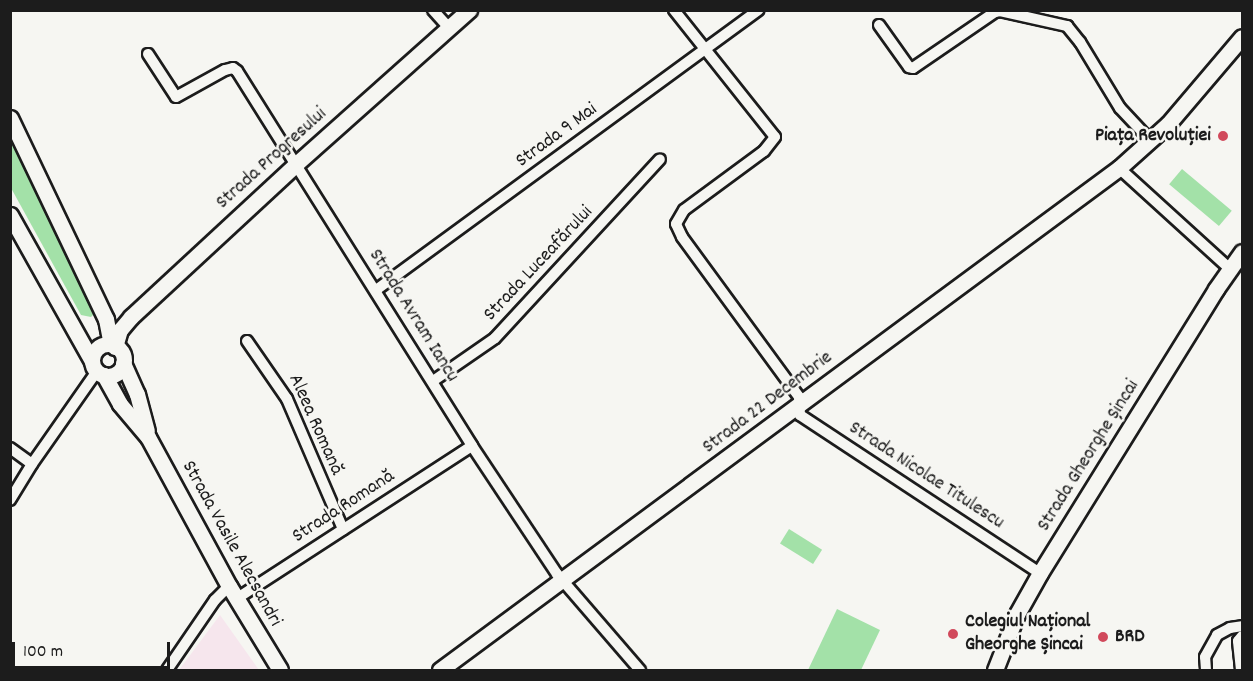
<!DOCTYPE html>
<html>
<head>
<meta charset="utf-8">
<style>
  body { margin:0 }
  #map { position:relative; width:1253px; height:681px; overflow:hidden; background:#f6f6f2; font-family:Dekko,sans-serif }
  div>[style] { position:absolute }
  .built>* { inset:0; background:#f6e6ed }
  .green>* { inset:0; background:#a3e1a8; transform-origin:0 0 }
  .roads { filter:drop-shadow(2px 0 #1c1c1c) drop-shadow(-2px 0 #1c1c1c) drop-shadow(0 2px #1c1c1c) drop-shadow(0 -2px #1c1c1c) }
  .street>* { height:10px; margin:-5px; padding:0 5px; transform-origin:5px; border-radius:5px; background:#f6f6f2 }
  .secondary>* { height:15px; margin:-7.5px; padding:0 7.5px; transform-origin:7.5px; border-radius:7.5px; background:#f6f6f2 }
  .secondary>.ring { margin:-7.5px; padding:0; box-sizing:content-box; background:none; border:15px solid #f6f6f2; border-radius:50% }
  .dots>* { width:16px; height:16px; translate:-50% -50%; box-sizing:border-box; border:3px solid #f6f6f2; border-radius:50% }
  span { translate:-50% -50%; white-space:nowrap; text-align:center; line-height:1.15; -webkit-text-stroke:5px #f6f6f2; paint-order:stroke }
  .street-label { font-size:20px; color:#1c1c1c }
  .poi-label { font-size:20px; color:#1c1c1c; font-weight:700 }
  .right { translate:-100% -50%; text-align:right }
  .left { translate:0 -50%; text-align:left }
  .frame { position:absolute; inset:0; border:12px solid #1c1c1c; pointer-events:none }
  .scale { position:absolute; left:12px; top:642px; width:158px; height:27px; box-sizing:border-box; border:3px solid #1c1c1c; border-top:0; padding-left:8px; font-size:18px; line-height:21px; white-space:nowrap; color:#1c1c1c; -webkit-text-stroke:4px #f6f6f2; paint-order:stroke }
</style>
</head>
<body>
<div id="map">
  <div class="built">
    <i style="clip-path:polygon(220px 615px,259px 670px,179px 670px)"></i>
  </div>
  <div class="green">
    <i style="clip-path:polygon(10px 123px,95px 313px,91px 317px,81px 315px,11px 188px)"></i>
    <i style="left:1182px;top:169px;width:65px;height:20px;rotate:40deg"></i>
    <i style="left:789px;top:529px;width:39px;height:17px;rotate:32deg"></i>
    <i style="clip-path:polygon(837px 609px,880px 630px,861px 670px,808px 670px)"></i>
  </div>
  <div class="roads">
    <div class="street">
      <i style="left:433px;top:10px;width:24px;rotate:48deg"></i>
      <i style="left:674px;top:10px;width:162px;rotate:51.5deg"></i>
      <i style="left:775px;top:137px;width:18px;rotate:128deg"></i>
      <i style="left:764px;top:151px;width:99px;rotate:143.6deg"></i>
      <i style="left:684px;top:210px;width:16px;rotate:120deg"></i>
      <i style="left:676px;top:224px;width:14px;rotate:65deg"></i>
      <i style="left:682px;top:237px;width:198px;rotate:53.8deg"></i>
      <i style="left:799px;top:397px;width:18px;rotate:87deg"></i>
      <i style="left:800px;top:415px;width:287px;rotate:33.4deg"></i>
      <i style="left:879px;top:25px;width:52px;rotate:54.5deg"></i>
      <i style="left:909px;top:67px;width:4px;rotate:14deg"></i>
      <i style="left:913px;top:68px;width:99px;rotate:-34.3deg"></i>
      <i style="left:995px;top:12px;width:5px;rotate:-11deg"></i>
      <i style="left:1000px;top:11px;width:69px;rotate:12.6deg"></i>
      <i style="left:1067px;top:26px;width:21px;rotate:51deg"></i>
      <i style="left:1080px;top:42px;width:77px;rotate:58.8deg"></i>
      <i style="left:1120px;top:108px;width:45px;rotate:46.8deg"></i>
      <i style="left:148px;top:54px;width:51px;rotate:56.9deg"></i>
      <i style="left:176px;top:97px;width:56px;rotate:-28.9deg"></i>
      <i style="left:225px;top:70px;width:8px;rotate:-14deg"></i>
      <i style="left:233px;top:68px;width:5px;rotate:37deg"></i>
      <i style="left:237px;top:71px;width:443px;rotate:57.9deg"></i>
      <i style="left:472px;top:446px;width:154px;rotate:56.4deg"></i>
      <i style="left:557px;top:574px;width:127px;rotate:49.2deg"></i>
      <i style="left:1119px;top:168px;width:149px;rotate:42.3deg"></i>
      <i style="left:376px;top:290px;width:474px;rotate:-36.2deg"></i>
      <i style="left:247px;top:341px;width:70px;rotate:55.4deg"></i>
      <i style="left:287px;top:399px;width:142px;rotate:66.7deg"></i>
      <i style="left:433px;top:381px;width:75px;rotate:-34.7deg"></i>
      <i style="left:495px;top:338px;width:243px;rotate:-47.3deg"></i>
      <i style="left:10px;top:448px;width:27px;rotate:36deg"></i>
      <i style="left:10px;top:500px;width:42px;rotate:-58.6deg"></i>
      <i style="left:32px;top:464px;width:113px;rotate:-55deg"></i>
      <i style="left:236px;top:599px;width:281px;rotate:-33deg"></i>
      <i style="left:167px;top:670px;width:85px;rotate:-55.6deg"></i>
      <i style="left:215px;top:600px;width:20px;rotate:-45deg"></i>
      <i style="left:1206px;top:670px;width:13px;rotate:-94deg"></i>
      <i style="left:1205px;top:657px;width:25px;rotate:-61deg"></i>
      <i style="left:1217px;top:635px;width:15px;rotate:-28deg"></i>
      <i style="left:1230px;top:628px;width:12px;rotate:-9deg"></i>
      <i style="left:1241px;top:670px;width:29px;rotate:-96deg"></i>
      <i style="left:1238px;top:641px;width:6px;rotate:-51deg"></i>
    </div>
    <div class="secondary">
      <i style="left:10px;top:118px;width:223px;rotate:64.5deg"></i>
      <i style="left:106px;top:319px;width:26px;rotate:79deg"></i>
      <i style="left:10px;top:215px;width:167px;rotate:60.7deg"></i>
      <i class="ring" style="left:92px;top:344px;width:17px;height:17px"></i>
      <i style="left:115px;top:347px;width:18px;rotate:-74deg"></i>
      <i style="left:120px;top:330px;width:17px;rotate:-50deg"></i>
      <i style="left:131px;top:317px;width:225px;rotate:-42.8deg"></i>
      <i style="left:296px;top:164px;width:232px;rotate:-41.7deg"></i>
      <i style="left:123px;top:363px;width:34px;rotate:66deg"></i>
      <i style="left:137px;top:394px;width:38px;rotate:75deg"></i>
      <i style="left:104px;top:375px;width:33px;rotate:61deg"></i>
      <i style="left:120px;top:404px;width:43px;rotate:49.7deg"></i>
      <i style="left:148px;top:437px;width:170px;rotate:61.5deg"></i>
      <i style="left:229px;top:586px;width:98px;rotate:58.7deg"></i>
      <i style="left:440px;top:670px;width:844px;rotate:-36.48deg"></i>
      <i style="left:1119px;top:168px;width:66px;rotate:-41.9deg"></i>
      <i style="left:1168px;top:124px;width:114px;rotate:-49.6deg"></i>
      <i style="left:995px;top:670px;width:60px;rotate:-68.6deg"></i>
      <i style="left:1017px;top:614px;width:47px;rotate:-60.7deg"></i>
      <i style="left:1040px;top:573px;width:334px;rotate:-58.2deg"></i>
      <i style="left:1216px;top:289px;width:45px;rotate:-54.9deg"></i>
    </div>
  </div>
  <div class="dots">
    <i style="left:1223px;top:136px;background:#d1495b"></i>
    <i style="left:953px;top:634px;background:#d1495b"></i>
    <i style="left:1103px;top:637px;background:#d1495b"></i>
  </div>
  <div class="street-label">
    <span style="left:557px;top:136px;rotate:-36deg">Strada 9 Mai</span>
    <span style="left:272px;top:159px;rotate:-42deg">Strada Progresului</span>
    <span style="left:539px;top:264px;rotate:-47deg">Strada Luceafărului</span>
    <span style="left:413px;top:316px;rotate:58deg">Strada Avram Iancu</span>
    <span style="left:768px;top:403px;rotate:-37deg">Strada 22 Decembrie</span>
    <span style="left:315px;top:425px;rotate:66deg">Aleea Romană</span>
    <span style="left:1089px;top:456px;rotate:-58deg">Strada Gheorghe Șincai</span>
    <span style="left:926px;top:476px;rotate:33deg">Strada Nicolae Titulescu</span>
    <span style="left:344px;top:507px;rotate:-33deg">Strada Romană</span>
    <span style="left:231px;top:544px;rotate:61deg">Strada Vasile Alecsandri</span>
  </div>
  <div class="poi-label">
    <span class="right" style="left:1211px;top:136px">Piața Revoluției</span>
    <span class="left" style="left:965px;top:634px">Colegiul Național<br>Gheorghe Șincai</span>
    <span class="left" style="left:1115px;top:637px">BRD</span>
  </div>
  <div class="frame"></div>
  <div class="scale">100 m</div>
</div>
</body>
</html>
